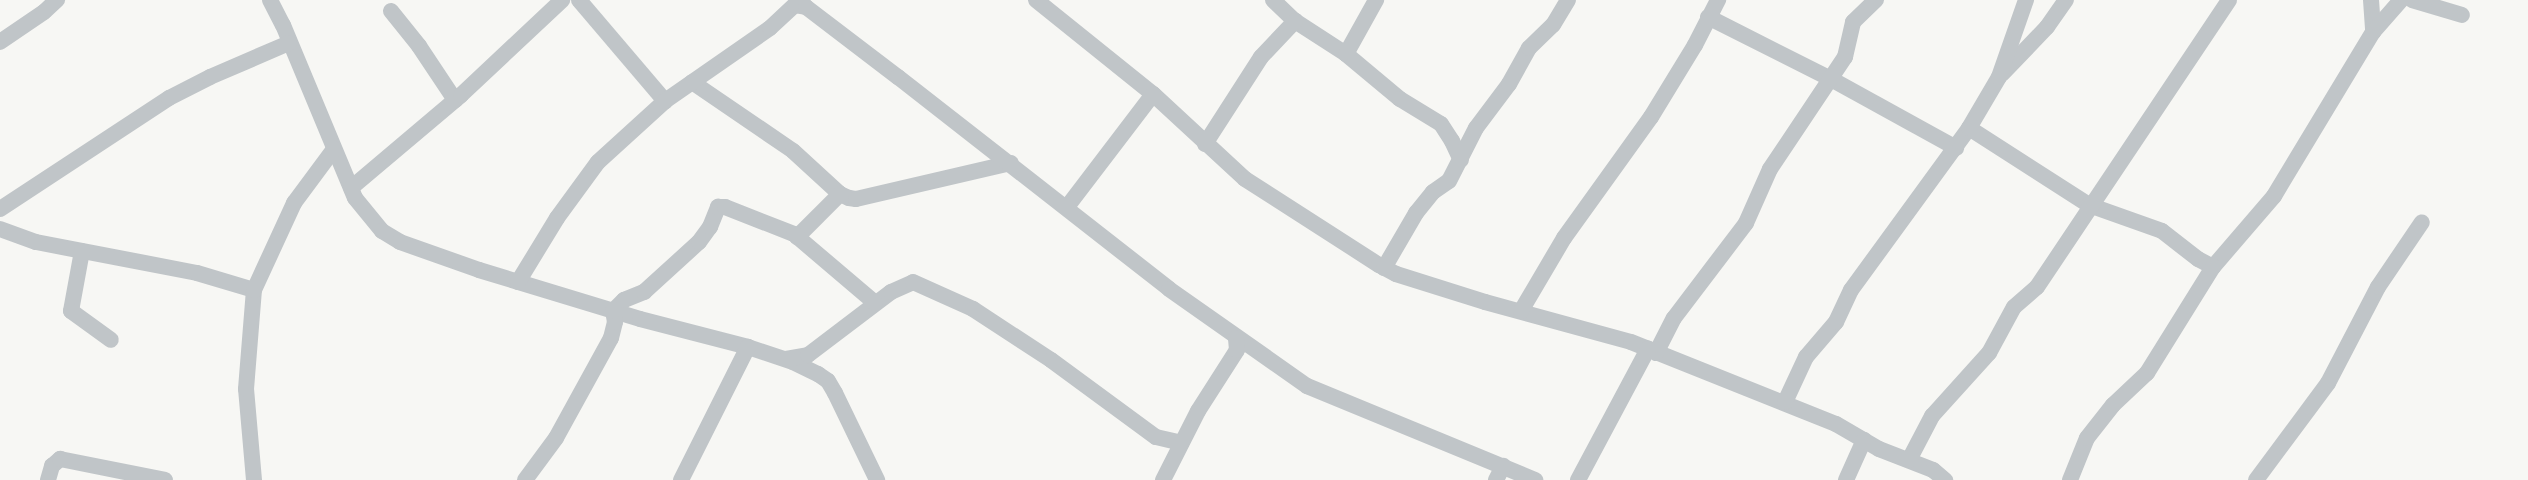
<!DOCTYPE html>
<style>
body{margin:0}
#map{position:relative;width:2528px;height:480px;overflow:hidden;background:#f7f7f4;font-family:Jost,sans-serif}
div>[style]{position:absolute}
[style*='--x']{left:calc(var(--x)*1px);top:calc(var(--y)*1px);width:calc(var(--w)*1px);rotate:calc(var(--a)*1deg)}
.minor>*{height:16px;margin:-8px;padding:0 8px;transform-origin:8px;border-radius:8px;background:#c0c5c8}
span{translate:-50% -50%;white-space:nowrap;text-align:center;line-height:1.15;-webkit-text-stroke:6px #fff;paint-order:stroke}
</style>
<div id="map">
<div class="minor">
<div style="--x:270;--y:0;--w:28;--a:63"></div>
<div style="--x:283;--y:25;--w:187;--a:67.4"></div>
<div style="--x:355;--y:198;--w:43;--a:50.7"></div>
<div style="--x:382;--y:231;--w:21;--a:31"></div>
<div style="--x:400;--y:242;--w:84;--a:19.5"></div>
<div style="--x:479;--y:270;--w:168;--a:16.9"></div>
<div style="--x:640;--y:319;--w:112;--a:14.5"></div>
<div style="--x:748;--y:347;--w:47;--a:18.4"></div>
<div style="--x:793;--y:362;--w:28;--a:26"></div>
<div style="--x:818;--y:374;--w:12;--a:35"></div>
<div style="--x:828;--y:381;--w:14;--a:60"></div>
<div style="--x:835;--y:393;--w:97;--a:64.2"></div>
<div style="--x:579;--y:0;--w:133;--a:49.6"></div>
<div style="--x:1036;--y:0;--w:150;--a:38.8"></div>
<div style="--x:1153;--y:94;--w:125;--a:42.7"></div>
<div style="--x:1245;--y:179;--w:159;--a:32.7"></div>
<div style="--x:1379;--y:265;--w:19;--a:28"></div>
<div style="--x:1396;--y:274;--w:93;--a:17.5"></div>
<div style="--x:1485;--y:302;--w:151;--a:15.3"></div>
<div style="--x:1631;--y:342;--w:221;--a:21.8"></div>
<div style="--x:1836;--y:424;--w:50;--a:30.2"></div>
<div style="--x:1879;--y:449;--w:58;--a:21.3"></div>
<div style="--x:1933;--y:470;--w:16;--a:40"></div>
<div style="--x:1273;--y:0;--w:30;--a:44"></div>
<div style="--x:1295;--y:21;--w:61;--a:32.9"></div>
<div style="--x:1346;--y:54;--w:70;--a:39.8"></div>
<div style="--x:1400;--y:99;--w:48;--a:31.4"></div>
<div style="--x:1441;--y:124;--w:20;--a:57"></div>
<div style="--x:1452;--y:141;--w:21;--a:65"></div>
<div style="--x:2371;--y:0;--w:32;--a:86"></div>
<div style="--x:2412;--y:0;--w:52;--a:16.7"></div>
<div style="--x:391;--y:11;--w:45;--a:51.3"></div>
<div style="--x:419;--y:46;--w:65;--a:56.3"></div>
<div style="--x:1708;--y:17;--w:138;--a:26.8"></div>
<div style="--x:1831;--y:79;--w:143;--a:28.9"></div>
<div style="--x:0;--y:42;--w:53;--a:-34.3"></div>
<div style="--x:44;--y:12;--w:18;--a:-43"></div>
<div style="--x:1346;--y:54;--w:62;--a:-60.9"></div>
<div style="--x:2002;--y:74;--w:65;--a:-46.2"></div>
<div style="--x:2047;--y:27;--w:33;--a:-55"></div>
<div style="--x:692;--y:82;--w:122;--a:34.3"></div>
<div style="--x:793;--y:151;--w:64;--a:42.5"></div>
<div style="--x:840;--y:194;--w:10;--a:24"></div>
<div style="--x:849;--y:198;--w:7;--a:8"></div>
<div style="--x:856;--y:199;--w:159;--a:-13.1"></div>
<div style="--x:1969;--y:128;--w:143;--a:32.7"></div>
<div style="--x:2089;--y:205;--w:77;--a:19.6"></div>
<div style="--x:2162;--y:231;--w:46;--a:37.9"></div>
<div style="--x:2198;--y:259;--w:17;--a:28"></div>
<div style="--x:2213;--y:267;--w:94;--a:-49.3"></div>
<div style="--x:2274;--y:196;--w:192;--a:-58.9"></div>
<div style="--x:2373;--y:32;--w:43;--a:-48.8"></div>
<div style="--x:1205;--y:144;--w:103;--a:-57.2"></div>
<div style="--x:1261;--y:57;--w:50;--a:-46.6"></div>
<div style="--x:351;--y:188;--w:144;--a:-40.2"></div>
<div style="--x:461;--y:95;--w:139;--a:-43.2"></div>
<div style="--x:1067;--y:207;--w:142;--a:-52.7"></div>
<div style="--x:0;--y:209;--w:202;--a:-33.3"></div>
<div style="--x:169;--y:98;--w:46;--a:-27.1"></div>
<div style="--x:210;--y:77;--w:86;--a:-23.3"></div>
<div style="--x:0;--y:229;--w:38;--a:20"></div>
<div style="--x:36;--y:242;--w:164;--a:10.9"></div>
<div style="--x:197;--y:273;--w:59;--a:16.6"></div>
<div style="--x:797;--y:237;--w:61;--a:-45"></div>
<div style="--x:82;--y:251;--w:61;--a:100.4"></div>
<div style="--x:71;--y:311;--w:49;--a:35.9"></div>
<div style="--x:1384;--y:268;--w:64;--a:-59.8"></div>
<div style="--x:1416;--y:213;--w:27;--a:-51"></div>
<div style="--x:1433;--y:192;--w:19;--a:-35"></div>
<div style="--x:1449;--y:181;--w:59;--a:-63"></div>
<div style="--x:1476;--y:128;--w:55;--a:-53.1"></div>
<div style="--x:1509;--y:84;--w:41;--a:-60.9"></div>
<div style="--x:1529;--y:48;--w:33;--a:-44"></div>
<div style="--x:1553;--y:25;--w:29;--a:-59"></div>
<div style="--x:518;--y:282;--w:75;--a:-58.6"></div>
<div style="--x:557;--y:218;--w:69;--a:-53.8"></div>
<div style="--x:598;--y:162;--w:91;--a:-42.3"></div>
<div style="--x:665;--y:101;--w:128;--a:-34.8"></div>
<div style="--x:770;--y:28;--w:34;--a:-43"></div>
<div style="--x:795;--y:5;--w:11;--a:10"></div>
<div style="--x:806;--y:7;--w:116;--a:37.3"></div>
<div style="--x:898;--y:77;--w:344;--a:38"></div>
<div style="--x:1169;--y:289;--w:169;--a:35.1"></div>
<div style="--x:1307;--y:386;--w:247;--a:22.4"></div>
<div style="--x:1521;--y:311;--w:85;--a:-59.5"></div>
<div style="--x:1564;--y:238;--w:149;--a:-54.3"></div>
<div style="--x:1651;--y:117;--w:84;--a:-58.6"></div>
<div style="--x:1695;--y:45;--w:51;--a:-62.9"></div>
<div style="--x:1656;--y:353;--w:39;--a:-63"></div>
<div style="--x:1674;--y:318;--w:119;--a:-52.8"></div>
<div style="--x:1746;--y:223;--w:59;--a:-66"></div>
<div style="--x:1770;--y:169;--w:135;--a:-56.2"></div>
<div style="--x:1845;--y:57;--w:36;--a:-77"></div>
<div style="--x:1853;--y:22;--w:32;--a:-44"></div>
<div style="--x:786;--y:359;--w:22;--a:-10"></div>
<div style="--x:808;--y:355;--w:104;--a:-37.2"></div>
<div style="--x:891;--y:292;--w:24;--a:-24"></div>
<div style="--x:913;--y:282;--w:66;--a:24.2"></div>
<div style="--x:973;--y:309;--w:93;--a:33.2"></div>
<div style="--x:1051;--y:360;--w:130;--a:36.3"></div>
<div style="--x:1156;--y:437;--w:26;--a:13"></div>
<div style="--x:1785;--y:402;--w:50;--a:-65"></div>
<div style="--x:1806;--y:357;--w:46;--a:-49.4"></div>
<div style="--x:1836;--y:322;--w:35;--a:-65"></div>
<div style="--x:1851;--y:290;--w:200;--a:-53.9"></div>
<div style="--x:1969;--y:128;--w:59;--a:-59.5"></div>
<div style="--x:1999;--y:77;--w:82;--a:-70.7"></div>
<div style="--x:1909;--y:460;--w:50;--a:-62.4"></div>
<div style="--x:1932;--y:416;--w:85;--a:-47.9"></div>
<div style="--x:1989;--y:353;--w:52;--a:-61.5"></div>
<div style="--x:2014;--y:307;--w:30;--a:-41"></div>
<div style="--x:2037;--y:287;--w:345;--a:-56.2"></div>
<div style="--x:48;--y:480;--w:15;--a:-74"></div>
<div style="--x:52;--y:466;--w:11;--a:-41"></div>
<div style="--x:60;--y:459;--w:107;--a:11.3"></div>
<div style="--x:254;--y:480;--w:91;--a:-95"></div>
<div style="--x:246;--y:389;--w:99;--a:-85.4"></div>
<div style="--x:254;--y:290;--w:96;--a:-65.3"></div>
<div style="--x:294;--y:203;--w:67;--a:-53.5"></div>
<div style="--x:525;--y:480;--w:52;--a:-53.6"></div>
<div style="--x:556;--y:438;--w:114;--a:-61.2"></div>
<div style="--x:611;--y:338;--w:16;--a:-76"></div>
<div style="--x:615;--y:322;--w:11;--a:-100"></div>
<div style="--x:613;--y:311;--w:16;--a:-45"></div>
<div style="--x:624;--y:300;--w:22;--a:-22"></div>
<div style="--x:644;--y:292;--w:74;--a:-42.3"></div>
<div style="--x:699;--y:242;--w:19;--a:-54"></div>
<div style="--x:710;--y:227;--w:22;--a:-68"></div>
<div style="--x:718;--y:207;--w:7;--a:0"></div>
<div style="--x:725;--y:207;--w:74;--a:21.4"></div>
<div style="--x:794;--y:234;--w:106;--a:40.4"></div>
<div style="--x:681;--y:480;--w:149;--a:-63.3"></div>
<div style="--x:1163;--y:480;--w:77;--a:-63.1"></div>
<div style="--x:1198;--y:411;--w:72;--a:-57.4"></div>
<div style="--x:1237;--y:350;--w:12;--a:-95"></div>
<div style="--x:1496;--y:480;--w:16;--a:-63"></div>
<div style="--x:1578;--y:480;--w:149;--a:-61.9"></div>
<div style="--x:1846;--y:480;--w:44;--a:-65.8"></div>
<div style="--x:2070;--y:480;--w:45;--a:-68"></div>
<div style="--x:2087;--y:438;--w:42;--a:-51.8"></div>
<div style="--x:2113;--y:405;--w:47;--a:-43.3"></div>
<div style="--x:2147;--y:373;--w:125;--a:-58.1"></div>
<div style="--x:2256;--y:480;--w:121;--a:-53.4"></div>
<div style="--x:2328;--y:383;--w:108;--a:-62.5"></div>
<div style="--x:2378;--y:287;--w:78;--a:-55.9"></div>
</div>
</div>
